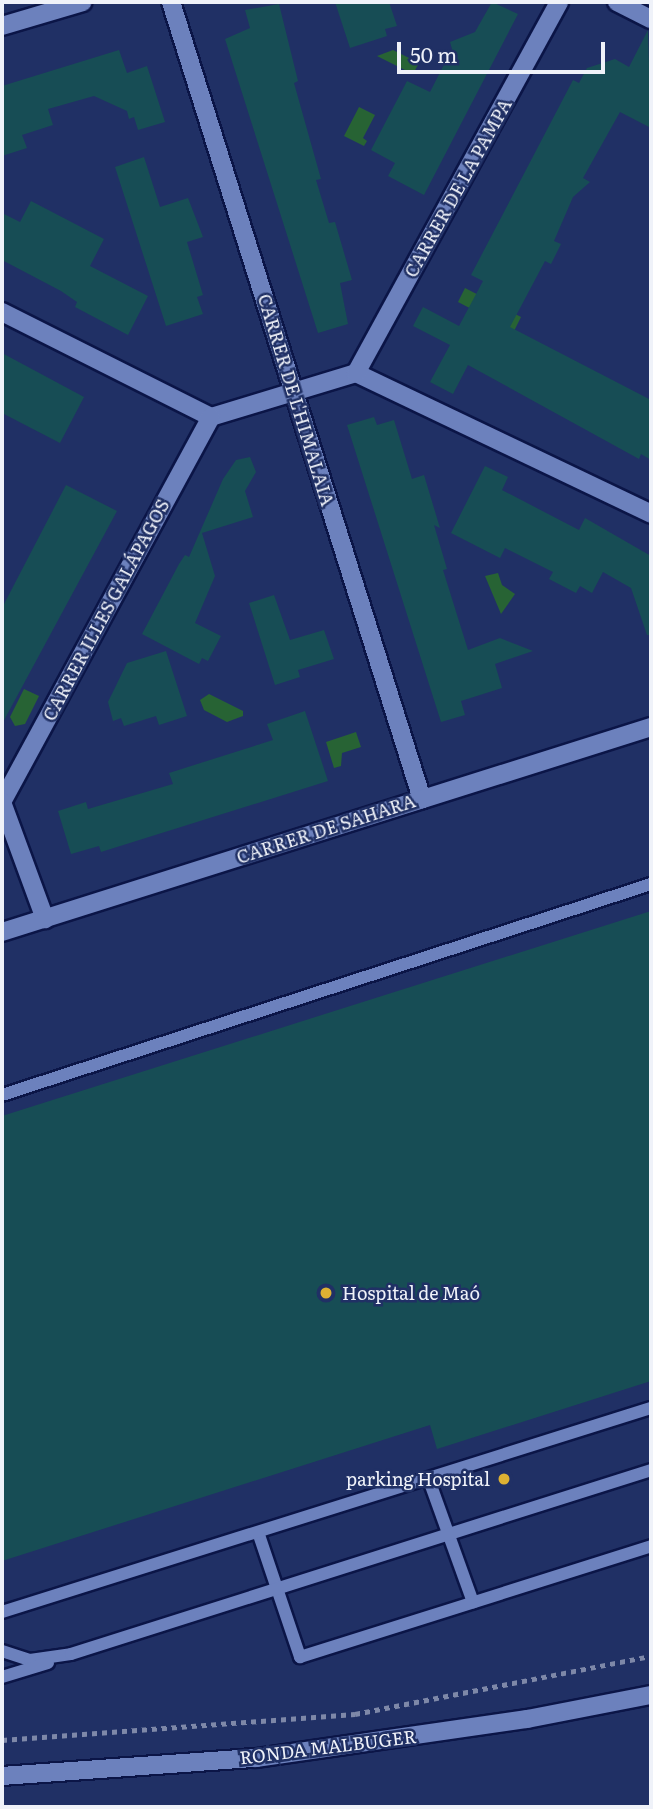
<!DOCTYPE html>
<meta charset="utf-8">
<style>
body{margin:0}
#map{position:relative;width:653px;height:1809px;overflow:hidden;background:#203065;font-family:Literata,serif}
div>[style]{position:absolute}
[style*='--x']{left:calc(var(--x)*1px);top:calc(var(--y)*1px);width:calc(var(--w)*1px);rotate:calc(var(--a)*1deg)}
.water>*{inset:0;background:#276334}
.building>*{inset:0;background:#174d55}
.path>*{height:4.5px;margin-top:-2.25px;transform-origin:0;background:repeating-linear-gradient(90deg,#7e88a8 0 5px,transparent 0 10px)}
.roads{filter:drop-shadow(2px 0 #0b1547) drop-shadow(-2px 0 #0b1547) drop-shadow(0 2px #0b1547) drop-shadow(0 -2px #0b1547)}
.service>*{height:12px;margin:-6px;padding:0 6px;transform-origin:6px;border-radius:6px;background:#6c81bd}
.minor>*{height:18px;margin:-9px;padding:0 9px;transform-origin:9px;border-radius:9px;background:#6c81bd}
.tertiary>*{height:18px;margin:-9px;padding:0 9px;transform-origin:9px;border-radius:9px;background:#6c81bd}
.dots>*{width:19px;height:19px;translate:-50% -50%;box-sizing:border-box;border:4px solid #203065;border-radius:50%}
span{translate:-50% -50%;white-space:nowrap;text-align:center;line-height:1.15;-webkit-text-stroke:5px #203065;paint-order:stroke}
.street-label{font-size:18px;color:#eff2f9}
.poi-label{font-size:18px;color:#eff2f9}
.left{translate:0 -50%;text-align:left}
.right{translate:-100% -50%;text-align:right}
.frame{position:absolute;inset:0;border:4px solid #eff2f9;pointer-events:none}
.scale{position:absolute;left:397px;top:42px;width:208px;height:32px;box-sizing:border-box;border:4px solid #eff2f9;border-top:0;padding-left:9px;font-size:21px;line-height:24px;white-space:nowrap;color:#eff2f9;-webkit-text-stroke:5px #203065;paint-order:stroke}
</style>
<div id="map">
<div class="water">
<div style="clip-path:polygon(393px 50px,419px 63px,413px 74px,377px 56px)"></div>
<div style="clip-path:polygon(359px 107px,375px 115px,363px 138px,367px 141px,364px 146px,344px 136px)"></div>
<div style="clip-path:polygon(465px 288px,521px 317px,514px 331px,458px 302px)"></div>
<div style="clip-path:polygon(498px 573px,502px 585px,515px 594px,501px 614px,485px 576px)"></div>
<div style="clip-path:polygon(24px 689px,39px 696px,25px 724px,15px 726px,10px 717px)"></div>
<div style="clip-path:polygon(209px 694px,243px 711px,243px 716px,227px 722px,204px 710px,200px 700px)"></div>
<div style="clip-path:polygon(356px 732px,361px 747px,342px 753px,341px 766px,334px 768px,326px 742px)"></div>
</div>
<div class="building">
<div style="clip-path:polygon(335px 2px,389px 2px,397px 26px,385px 29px,387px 36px,350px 48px)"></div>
<div style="clip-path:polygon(492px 2px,518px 14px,424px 195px,388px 176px,395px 163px,371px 150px,407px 81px,430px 92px,452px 49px,450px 42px,475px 32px)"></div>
<div style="clip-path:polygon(279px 4px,298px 81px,294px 83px,321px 179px,316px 180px,329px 223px,335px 222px,352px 280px,340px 283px,348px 324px,318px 333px,225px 39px,250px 28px,245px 10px)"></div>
<div style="clip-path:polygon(648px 30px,651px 128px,620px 112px,583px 178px,590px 182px,573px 197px,554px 241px,561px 244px,551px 264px,545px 261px,510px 327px,651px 400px,651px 460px,641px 454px,639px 459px,468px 365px,453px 394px,430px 382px,450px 345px,413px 326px,423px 307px,459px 326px,483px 281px,471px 275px,573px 80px,579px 83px,587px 68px,615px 59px,629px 67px)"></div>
<div style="clip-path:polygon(119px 50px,127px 73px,147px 66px,165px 122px,138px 130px,134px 117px,129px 119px,127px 111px,94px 96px,48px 109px,53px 125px,22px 135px,27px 148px,2px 156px,2px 86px)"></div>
<div style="clip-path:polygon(144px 157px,160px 207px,188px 198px,203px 237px,187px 242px,203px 295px,197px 297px,203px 314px,166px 326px,115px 167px)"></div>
<div style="clip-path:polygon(31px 201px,104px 239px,90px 266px,148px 296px,128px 335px,75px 307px,77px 302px,61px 291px,2px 260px,2px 213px,20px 222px)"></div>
<div style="clip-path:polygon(2px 353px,84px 397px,60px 443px,2px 413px)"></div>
<div style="clip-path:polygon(374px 417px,377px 425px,394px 420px,412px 479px,424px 475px,440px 528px,434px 525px,447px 569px,443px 570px,468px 650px,500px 638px,533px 651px,495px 664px,502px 688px,461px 701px,465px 715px,441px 722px,347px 425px)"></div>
<div style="clip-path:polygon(250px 457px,256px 472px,245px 491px,253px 517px,202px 533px,215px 576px,195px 623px,221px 636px,208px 661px,202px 658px,199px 664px,142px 634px,179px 564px,185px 555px,189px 557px,223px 479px,236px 460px)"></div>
<div style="clip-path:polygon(485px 466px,508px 477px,502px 490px,579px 530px,585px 518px,651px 556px,651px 635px,647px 635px,631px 588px,603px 572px,592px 593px,580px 586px,576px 593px,549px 579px,553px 572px,505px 548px,500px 558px,451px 533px)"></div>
<div style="clip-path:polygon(66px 485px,117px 511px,2px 724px,2px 608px)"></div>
<div style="clip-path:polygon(274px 595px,290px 640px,324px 630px,334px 659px,298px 670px,300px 677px,275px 685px,249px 603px)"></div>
<div style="clip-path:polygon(166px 651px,187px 716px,159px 725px,156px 716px,124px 726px,121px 718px,113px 721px,108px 702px,127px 663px)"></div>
<div style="clip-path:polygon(305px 711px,328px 781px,101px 852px,99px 846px,71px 854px,58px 811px,86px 802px,88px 809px,173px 784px,169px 773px,273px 740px,267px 724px)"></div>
<div style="clip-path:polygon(651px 911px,651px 1381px,437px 1449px,430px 1425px,2px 1561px,2px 1116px)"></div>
</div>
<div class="path">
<div style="--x:2;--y:1740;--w:354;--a:-4.2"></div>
<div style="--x:355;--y:1714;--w:302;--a:-11.1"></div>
</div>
<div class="roads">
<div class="service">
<div style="--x:2;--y:1095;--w:682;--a:-18.01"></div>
<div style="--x:429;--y:1480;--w:130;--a:70.2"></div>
<div style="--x:259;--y:1535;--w:129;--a:71.4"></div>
<div style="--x:300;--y:1657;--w:368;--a:-17.5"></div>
<div style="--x:2;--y:1612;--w:680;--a:-17.45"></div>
<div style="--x:2;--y:1651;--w:29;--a:18"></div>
<div style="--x:30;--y:1660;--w:41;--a:-8.3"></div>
<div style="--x:71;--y:1654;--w:608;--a:-17.6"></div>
<div style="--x:2;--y:1677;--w:48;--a:-16.9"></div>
</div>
<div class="minor">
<div style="--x:171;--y:2;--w:836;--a:72.52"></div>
<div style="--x:617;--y:2;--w:38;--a:27"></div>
<div style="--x:2;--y:26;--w:84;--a:-16.5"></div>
<div style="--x:2;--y:312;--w:234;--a:26.7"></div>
<div style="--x:211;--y:417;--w:152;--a:-16.9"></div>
<div style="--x:356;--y:373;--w:327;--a:25.5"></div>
<div style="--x:356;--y:373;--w:423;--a:-61.3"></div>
<div style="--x:2;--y:802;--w:438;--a:-61.5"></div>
<div style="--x:2;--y:802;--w:125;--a:69.8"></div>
<div style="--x:2;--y:932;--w:681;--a:-17.53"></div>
</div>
<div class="tertiary">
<div style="--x:2;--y:1776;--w:255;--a:-4.1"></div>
<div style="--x:256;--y:1758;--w:274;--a:-8.2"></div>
<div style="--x:527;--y:1719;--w:126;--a:-11"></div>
</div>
</div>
<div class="dots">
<div style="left:326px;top:1293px;background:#ddb133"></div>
<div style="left:504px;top:1479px;background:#ddb133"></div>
</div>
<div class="street-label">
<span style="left:458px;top:188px;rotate:-61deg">CARRER DE LA PAMPA</span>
<span style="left:296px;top:400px;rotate:73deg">CARRER DE L'HIMALAIA</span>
<span style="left:106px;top:610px;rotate:-62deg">CARRER ILLES GALÁPAGOS</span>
<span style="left:326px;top:829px;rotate:-18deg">CARRER DE SAHARA</span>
<span style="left:328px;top:1747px;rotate:-7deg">RONDA MALBUGER</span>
</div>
<div class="poi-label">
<span class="left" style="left:342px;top:1293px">Hospital de Maó</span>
<span class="right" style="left:490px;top:1479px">parking Hospital</span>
</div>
<div class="frame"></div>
<div class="scale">50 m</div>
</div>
